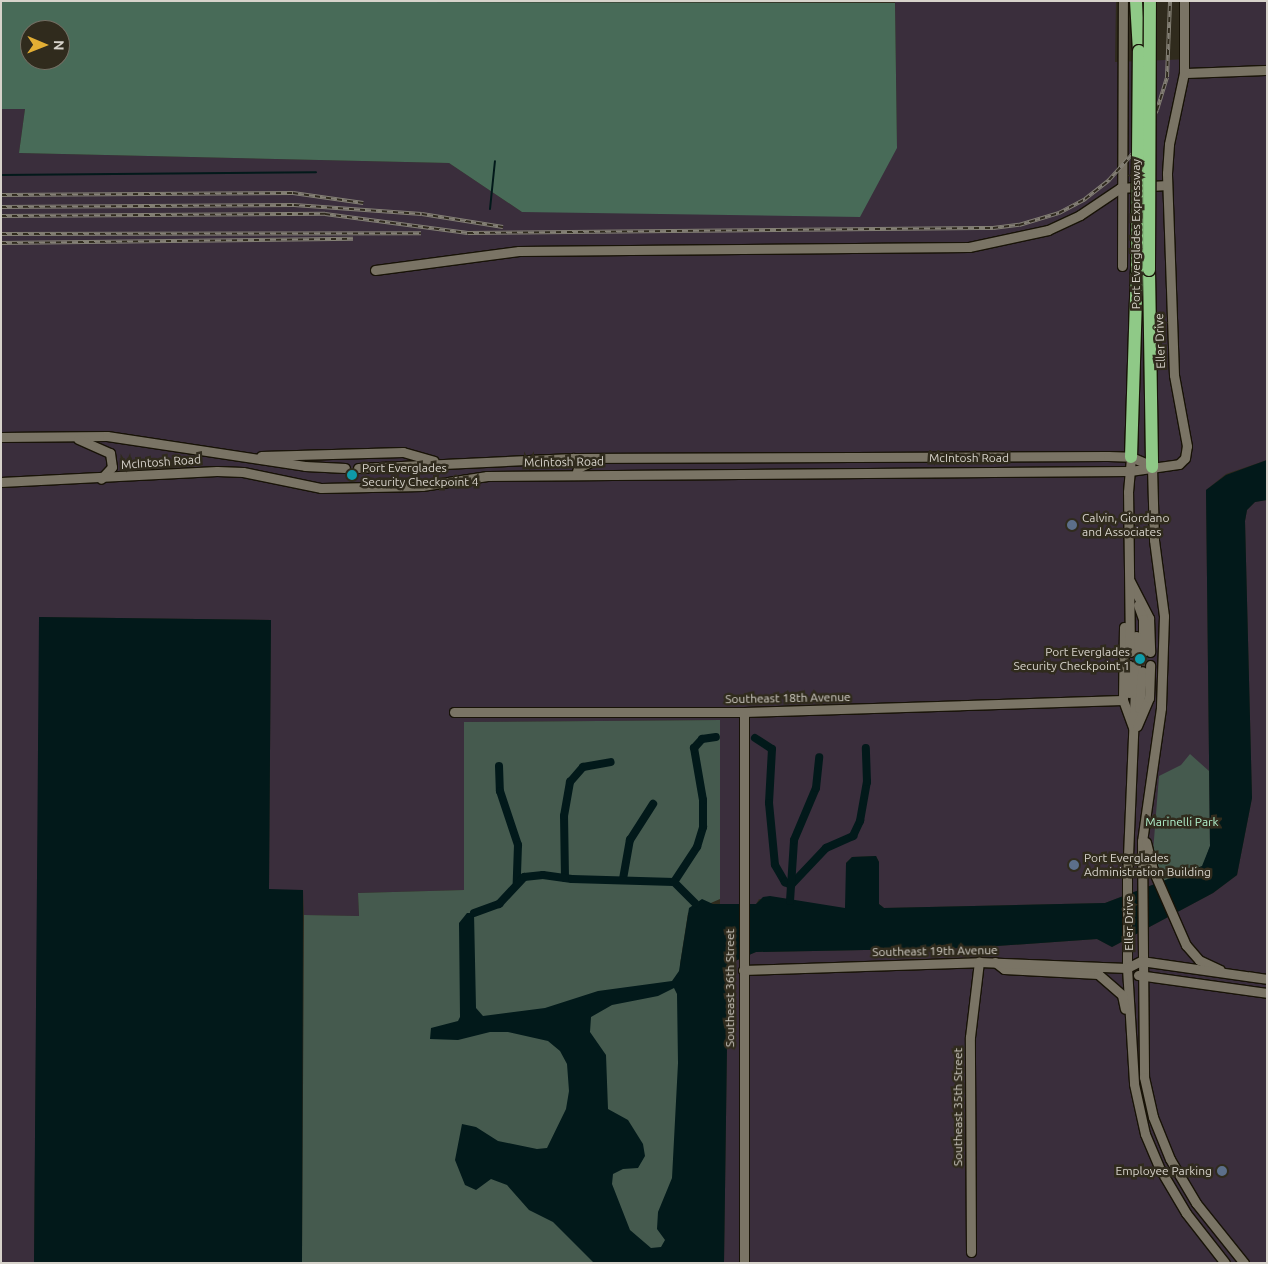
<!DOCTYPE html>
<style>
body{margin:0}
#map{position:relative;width:1268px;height:1264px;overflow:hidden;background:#302b1d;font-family:Ubuntu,sans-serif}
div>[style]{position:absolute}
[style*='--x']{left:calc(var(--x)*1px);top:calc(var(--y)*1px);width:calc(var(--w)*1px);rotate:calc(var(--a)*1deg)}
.industrial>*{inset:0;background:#3a2e3c}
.green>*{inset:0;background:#455a4e}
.forest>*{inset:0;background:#486b58}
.water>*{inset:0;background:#02191a}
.stream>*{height:2px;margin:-1px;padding:0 1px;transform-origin:1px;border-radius:1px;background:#02191a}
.canal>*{height:8px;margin:-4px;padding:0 4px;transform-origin:4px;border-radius:4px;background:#02191a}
.minor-tunnel>*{height:9px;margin-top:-4.5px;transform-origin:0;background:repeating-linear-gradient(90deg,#494437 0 9px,transparent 0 13.5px)}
.roads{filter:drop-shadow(1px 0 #181307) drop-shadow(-1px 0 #181307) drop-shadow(0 1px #181307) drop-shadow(0 -1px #181307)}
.minor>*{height:9px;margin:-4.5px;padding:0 4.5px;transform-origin:4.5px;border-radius:4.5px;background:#7a7465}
.highway>*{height:12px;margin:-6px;padding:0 6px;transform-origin:6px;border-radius:6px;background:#8fc987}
.rail>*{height:4px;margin-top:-2px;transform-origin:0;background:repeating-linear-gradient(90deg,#302b1d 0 5.5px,#848075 0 11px);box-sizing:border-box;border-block:1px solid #848075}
.bridges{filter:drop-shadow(1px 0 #181307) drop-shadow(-1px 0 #181307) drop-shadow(0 1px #181307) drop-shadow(0 -1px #181307)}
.highway-bridge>*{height:12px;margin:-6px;padding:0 6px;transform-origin:6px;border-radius:6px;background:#8fc987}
.dots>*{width:14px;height:14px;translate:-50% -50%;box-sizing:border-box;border:2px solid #302b1d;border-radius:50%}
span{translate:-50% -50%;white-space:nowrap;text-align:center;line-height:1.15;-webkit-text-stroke:5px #302b1d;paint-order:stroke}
.street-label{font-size:12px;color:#d7d3cb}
.poi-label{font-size:12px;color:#d7d3cb}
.left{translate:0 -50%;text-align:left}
.right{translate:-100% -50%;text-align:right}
.park-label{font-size:12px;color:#b1f0cc}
.frame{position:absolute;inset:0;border:2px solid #d7d3cb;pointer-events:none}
.north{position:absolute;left:20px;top:20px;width:50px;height:50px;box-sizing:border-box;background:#302b1d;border:1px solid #736e63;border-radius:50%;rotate:91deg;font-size:14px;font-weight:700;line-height:20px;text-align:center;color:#d7d3cb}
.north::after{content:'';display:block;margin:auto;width:18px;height:22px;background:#e2ae34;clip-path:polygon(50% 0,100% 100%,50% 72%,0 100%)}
</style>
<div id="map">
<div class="industrial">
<div style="clip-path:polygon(895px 1px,1116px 1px,1115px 62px,1190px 59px,1189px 1px,1267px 1px,1267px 460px,1226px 474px,1206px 490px,1210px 846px,1203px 866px,1105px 903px,884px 908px,879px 904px,879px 862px,876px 856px,852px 857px,846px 863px,846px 909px,781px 899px,759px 899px,756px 904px,720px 904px,720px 720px,465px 722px,464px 890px,358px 893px,359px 916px,304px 915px,303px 890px,269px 890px,271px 620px,40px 617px,34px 1263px,1px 1263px,1px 109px,25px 109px,19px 153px,449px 163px,522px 212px,897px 148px)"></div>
<div style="clip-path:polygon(1267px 500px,1267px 1263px,724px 1263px,728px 974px,735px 961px,756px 952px,968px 948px,1097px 939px,1112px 947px,1213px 893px,1237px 875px,1252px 798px,1245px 521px,1247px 510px,1255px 502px)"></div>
</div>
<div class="green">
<div style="clip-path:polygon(720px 720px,720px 899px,688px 913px,680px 964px,678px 1263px,302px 1263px,304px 915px,359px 916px,358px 893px,464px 890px,464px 722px)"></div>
<div style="clip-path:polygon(1190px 754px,1209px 771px,1210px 846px,1203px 866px,1163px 882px,1153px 852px,1159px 776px,1181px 765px)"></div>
</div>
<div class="forest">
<div style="clip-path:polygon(evenodd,1px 1px,895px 3px,897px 148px,860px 217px,522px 212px,449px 163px,19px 153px,25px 109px,1px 109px,1px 1px,30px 30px,60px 30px,60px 60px,30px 60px,30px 30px)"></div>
</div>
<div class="water">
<div style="clip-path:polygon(evenodd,1267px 460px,1267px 500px,1255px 502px,1247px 510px,1245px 521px,1252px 798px,1237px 875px,1213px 893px,1112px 947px,1097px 939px,968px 948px,756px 952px,735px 961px,728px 974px,724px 1263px,594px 1263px,553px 1222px,529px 1210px,507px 1185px,491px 1179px,476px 1190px,465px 1185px,455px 1160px,462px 1124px,476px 1127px,498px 1141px,537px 1149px,547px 1148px,566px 1109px,569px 1091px,567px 1064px,560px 1051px,548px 1041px,508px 1032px,490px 1032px,458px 1040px,430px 1039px,431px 1028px,458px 1021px,460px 1017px,459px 923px,467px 913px,474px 913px,476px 1008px,483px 1016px,545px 1008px,598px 991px,672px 981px,679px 971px,689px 908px,702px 899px,713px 904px,756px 904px,763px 897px,770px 896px,845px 908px,846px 863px,852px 857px,876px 856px,879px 862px,879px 904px,884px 908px,1105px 903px,1202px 866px,1210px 846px,1206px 490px,1226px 475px,1267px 460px,674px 988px,677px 994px,678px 1063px,672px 1178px,658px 1212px,657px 1229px,665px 1240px,661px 1247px,651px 1248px,630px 1230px,612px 1184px,613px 1174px,623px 1169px,638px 1168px,645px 1156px,643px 1144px,628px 1120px,608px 1109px,606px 1055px,590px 1032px,591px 1017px,612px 1005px,658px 996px,674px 988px)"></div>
<div style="clip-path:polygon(39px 617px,271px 620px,269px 889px,303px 890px,302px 1263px,34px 1263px)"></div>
</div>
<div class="stream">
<div style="--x:1;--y:175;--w:315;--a:-0.5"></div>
<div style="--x:490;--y:209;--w:48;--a:-84.1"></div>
</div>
<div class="canal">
<div style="--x:755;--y:738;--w:20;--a:33"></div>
<div style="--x:772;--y:749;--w:54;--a:93.2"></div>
<div style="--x:769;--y:803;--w:62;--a:84.5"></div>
<div style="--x:775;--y:865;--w:20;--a:60"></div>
<div style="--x:785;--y:882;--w:7;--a:27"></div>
<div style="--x:791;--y:885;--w:51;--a:-46.6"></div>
<div style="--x:826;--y:848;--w:30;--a:-24"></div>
<div style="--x:853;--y:836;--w:17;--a:-65"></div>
<div style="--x:860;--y:821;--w:40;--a:-80"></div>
<div style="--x:867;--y:782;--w:34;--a:-92"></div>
<div style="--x:499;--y:766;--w:25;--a:88"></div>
<div style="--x:500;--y:791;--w:57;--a:71.6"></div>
<div style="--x:518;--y:845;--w:38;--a:92"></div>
<div style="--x:565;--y:878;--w:62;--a:-90.9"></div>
<div style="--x:564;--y:816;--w:35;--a:-80"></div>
<div style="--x:570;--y:782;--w:20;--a:-49"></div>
<div style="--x:583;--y:767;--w:28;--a:-10"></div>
<div style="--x:623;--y:879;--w:40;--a:-80"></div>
<div style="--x:630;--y:840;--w:43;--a:-57.4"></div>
<div style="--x:674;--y:882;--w:42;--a:-56.7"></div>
<div style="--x:697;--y:847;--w:21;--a:-73"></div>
<div style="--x:703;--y:827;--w:27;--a:-90"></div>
<div style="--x:703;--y:800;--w:53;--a:-99.8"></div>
<div style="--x:694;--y:748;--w:12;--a:-48"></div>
<div style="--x:702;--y:739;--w:14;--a:-8"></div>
<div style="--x:790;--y:901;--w:61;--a:-86.2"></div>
<div style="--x:794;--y:840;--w:56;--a:-67.1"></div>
<div style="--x:816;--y:788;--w:31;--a:-84"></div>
<div style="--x:474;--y:913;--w:27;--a:-20"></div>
<div style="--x:499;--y:904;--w:37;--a:-47"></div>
<div style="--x:524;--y:877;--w:19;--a:-6"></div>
<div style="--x:543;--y:875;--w:29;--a:8"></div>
<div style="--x:572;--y:879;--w:102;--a:1.7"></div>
<div style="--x:674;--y:882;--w:30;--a:45"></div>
</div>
<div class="minor-tunnel">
<div style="--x:1142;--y:665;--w:13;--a:-86"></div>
</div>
<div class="roads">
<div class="minor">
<div style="--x:1184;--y:73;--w:83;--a:-2.1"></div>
<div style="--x:1122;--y:266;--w:265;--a:-89.8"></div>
<div style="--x:375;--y:270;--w:145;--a:-7.5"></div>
<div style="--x:519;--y:251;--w:450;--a:-0.5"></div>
<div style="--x:969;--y:247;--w:81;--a:-12.1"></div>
<div style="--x:1048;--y:230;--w:35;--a:-25"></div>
<div style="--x:1080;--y:215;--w:48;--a:-34"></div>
<div style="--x:1120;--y:188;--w:47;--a:-3.7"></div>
<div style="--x:1;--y:437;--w:106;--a:-0.5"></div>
<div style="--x:107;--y:436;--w:200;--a:8.6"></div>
<div style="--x:305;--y:466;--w:40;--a:2.9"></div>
<div style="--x:78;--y:439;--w:35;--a:24"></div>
<div style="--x:110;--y:453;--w:14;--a:82"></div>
<div style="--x:112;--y:467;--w:16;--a:133"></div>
<div style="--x:261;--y:456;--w:142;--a:-1.6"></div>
<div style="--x:403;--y:452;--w:32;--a:16"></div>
<div style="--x:1152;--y:467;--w:73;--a:88.4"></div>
<div style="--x:1154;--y:540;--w:77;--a:82.5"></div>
<div style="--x:1164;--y:616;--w:92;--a:91.9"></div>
<div style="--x:1161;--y:708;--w:134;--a:98.1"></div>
<div style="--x:1142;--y:841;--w:236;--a:89.5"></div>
<div style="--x:1144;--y:1077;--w:41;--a:77.3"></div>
<div style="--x:1153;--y:1117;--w:45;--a:68"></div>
<div style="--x:1170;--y:1159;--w:51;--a:59.4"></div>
<div style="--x:1196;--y:1203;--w:77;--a:51.3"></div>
<div style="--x:358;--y:468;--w:215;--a:-2.7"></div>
<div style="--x:573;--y:458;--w:535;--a:-0.21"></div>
<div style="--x:1108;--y:456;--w:23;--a:2"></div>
<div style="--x:1131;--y:457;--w:23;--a:23"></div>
<div style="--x:576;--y:475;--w:7;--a:-74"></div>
<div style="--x:578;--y:468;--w:19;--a:-25"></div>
<div style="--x:1;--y:482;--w:216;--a:-2.9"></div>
<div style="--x:217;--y:471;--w:26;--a:2"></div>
<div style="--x:243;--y:472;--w:80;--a:11.6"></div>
<div style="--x:321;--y:488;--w:101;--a:-1.1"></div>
<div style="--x:422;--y:486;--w:66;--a:-8.7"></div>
<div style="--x:487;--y:476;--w:643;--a:-0.45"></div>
<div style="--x:1130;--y:471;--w:49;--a:-8.1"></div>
<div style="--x:1179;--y:464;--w:8;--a:-45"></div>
<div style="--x:1185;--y:458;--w:12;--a:-81"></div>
<div style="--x:1187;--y:446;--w:72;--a:-100.4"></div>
<div style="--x:1174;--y:375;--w:202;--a:-92"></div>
<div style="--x:1167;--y:173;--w:29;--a:-86"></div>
<div style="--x:1169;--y:144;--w:73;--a:-78.1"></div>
<div style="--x:1184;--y:73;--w:72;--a:-90"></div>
<div style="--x:1130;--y:581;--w:42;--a:62.8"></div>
<div style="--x:1149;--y:618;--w:34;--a:88"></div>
<div style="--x:1138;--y:605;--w:15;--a:70"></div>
<div style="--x:1143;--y:619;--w:33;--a:90"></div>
<div style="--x:1124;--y:627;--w:73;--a:90.8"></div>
<div style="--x:1123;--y:700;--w:29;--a:70"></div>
<div style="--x:1136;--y:636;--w:16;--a:90"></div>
<div style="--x:1130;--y:652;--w:160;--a:-90.7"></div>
<div style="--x:1128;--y:492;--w:35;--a:-85"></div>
<div style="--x:1136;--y:665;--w:211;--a:92.4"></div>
<div style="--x:1127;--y:876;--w:92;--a:90"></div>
<div style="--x:1127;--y:968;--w:116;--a:86.5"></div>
<div style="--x:1134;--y:1084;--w:51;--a:77.6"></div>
<div style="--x:1145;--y:1134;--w:38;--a:67"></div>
<div style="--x:1160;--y:1169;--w:51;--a:59.4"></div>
<div style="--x:1186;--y:1213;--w:63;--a:52"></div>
<div style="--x:1129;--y:693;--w:28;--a:-90"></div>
<div style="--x:1139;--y:708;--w:37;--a:-85"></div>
<div style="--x:454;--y:712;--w:290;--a:0"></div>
<div style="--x:744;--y:712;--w:379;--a:-1.8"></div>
<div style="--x:744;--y:712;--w:551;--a:90"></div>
<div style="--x:1137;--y:726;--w:30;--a:-67"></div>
<div style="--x:1149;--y:698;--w:33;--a:-88"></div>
<div style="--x:1146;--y:842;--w:29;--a:76"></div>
<div style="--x:1153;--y:870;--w:82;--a:66.3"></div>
<div style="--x:1186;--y:945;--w:20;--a:49"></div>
<div style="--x:1199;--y:960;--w:23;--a:25"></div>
<div style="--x:995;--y:962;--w:11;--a:38"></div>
<div style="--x:1004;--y:969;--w:94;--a:3"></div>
<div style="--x:1098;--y:974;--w:32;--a:41"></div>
<div style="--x:1122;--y:995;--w:14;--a:78"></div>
<div style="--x:743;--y:970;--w:236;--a:-1.9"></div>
<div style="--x:979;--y:962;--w:148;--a:2.3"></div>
<div style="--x:1127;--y:968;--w:16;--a:-27"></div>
<div style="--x:1141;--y:961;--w:127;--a:8.1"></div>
<div style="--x:1138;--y:975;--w:130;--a:7.9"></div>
<div style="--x:971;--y:1252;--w:215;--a:-90.3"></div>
<div style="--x:970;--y:1037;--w:76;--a:-83.2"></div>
</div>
<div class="highway">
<div style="--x:1136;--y:1;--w:50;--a:86.6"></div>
<div style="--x:1149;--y:270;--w:197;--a:89.1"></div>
<div style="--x:1131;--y:457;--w:187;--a:-88.2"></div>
</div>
</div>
<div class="rail">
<div style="--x:1;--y:195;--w:292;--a:-0.4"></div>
<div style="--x:293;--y:193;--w:71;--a:8.1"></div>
<div style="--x:1;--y:207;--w:293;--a:-0.4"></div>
<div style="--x:294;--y:205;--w:128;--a:4"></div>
<div style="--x:422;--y:214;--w:82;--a:9.1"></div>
<div style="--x:1;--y:216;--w:324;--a:-0.4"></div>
<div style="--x:325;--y:214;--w:144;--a:7.6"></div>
<div style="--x:468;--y:233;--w:525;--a:-0.55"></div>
<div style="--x:993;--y:228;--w:26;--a:-7"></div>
<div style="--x:1019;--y:225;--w:42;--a:-16.7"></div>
<div style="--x:1059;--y:213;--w:30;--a:-28"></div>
<div style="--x:1085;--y:199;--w:31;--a:-38"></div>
<div style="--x:1109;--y:180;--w:40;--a:-48"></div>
<div style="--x:1136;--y:150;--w:45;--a:-62.3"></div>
<div style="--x:1157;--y:110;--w:34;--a:-73"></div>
<div style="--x:1167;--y:77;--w:76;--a:-87.7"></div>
<div style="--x:1;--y:234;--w:420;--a:-0.1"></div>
<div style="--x:1;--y:243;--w:352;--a:-0.7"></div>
</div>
<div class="bridges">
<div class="highway-bridge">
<div style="--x:1137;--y:270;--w:219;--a:-89.5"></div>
<div style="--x:1149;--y:270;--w:269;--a:-89.8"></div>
</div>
</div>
<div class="dots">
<div style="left:352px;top:475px;background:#0f9aa8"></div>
<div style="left:1072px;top:525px;background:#5c6f8a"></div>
<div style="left:1140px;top:659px;background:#0f9aa8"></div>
<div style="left:1074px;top:865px;background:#5c6f8a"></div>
<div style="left:1222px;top:1171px;background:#5c6f8a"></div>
</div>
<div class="street-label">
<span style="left:1136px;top:234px;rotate:-90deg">Port Everglades Expressway</span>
<span style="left:1160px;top:341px;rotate:-92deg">Eller Drive</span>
<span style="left:969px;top:458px">McIntosh Road</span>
<span style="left:161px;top:462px;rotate:-4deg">McIntosh Road</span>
<span style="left:564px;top:462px;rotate:-1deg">McIntosh Road</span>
<span style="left:788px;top:698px;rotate:-1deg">Southeast 18th Avenue</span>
<span style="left:1129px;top:923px;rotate:-90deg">Eller Drive</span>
<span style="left:935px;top:951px;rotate:-1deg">Southeast 19th Avenue</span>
<span style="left:730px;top:988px;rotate:-90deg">Southeast 36th Street</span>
<span style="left:958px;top:1107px;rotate:-90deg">Southeast 35th Street</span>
</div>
<div class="poi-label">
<span class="left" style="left:362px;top:475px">Port Everglades<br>Security Checkpoint 4</span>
<span class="left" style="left:1082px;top:525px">Calvin, Giordano<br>and Associates</span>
<span class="right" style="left:1130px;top:659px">Port Everglades<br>Security Checkpoint 1</span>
<span class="left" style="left:1084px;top:865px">Port Everglades<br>Administration Building</span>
<span class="right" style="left:1212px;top:1171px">Employee Parking</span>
</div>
<div class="park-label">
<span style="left:1182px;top:822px">Marinelli Park</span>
</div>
<div class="frame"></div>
<div class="north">N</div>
</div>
